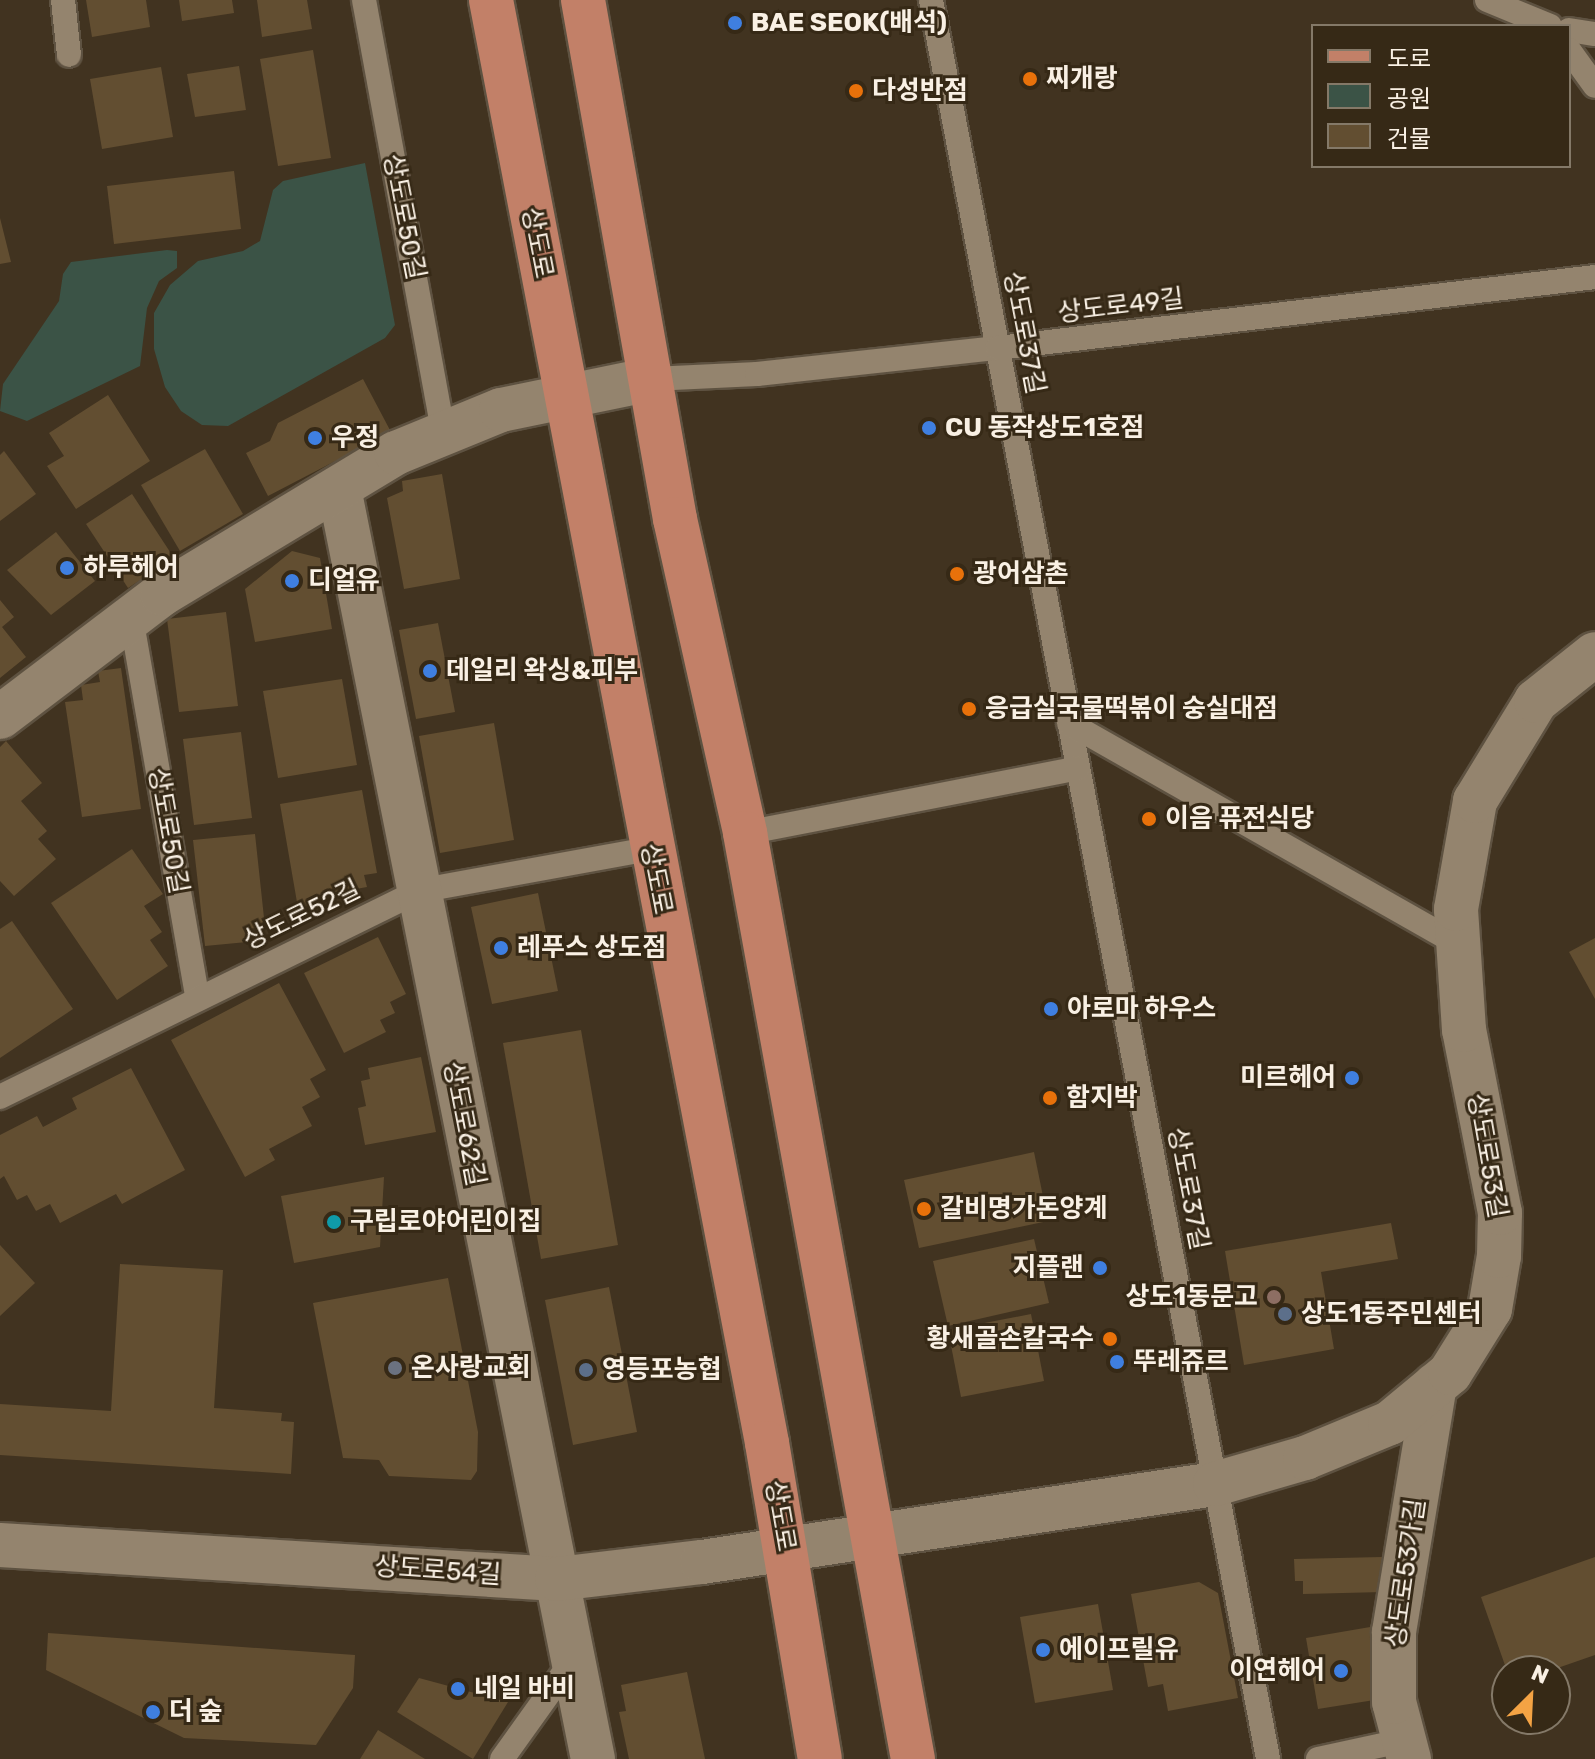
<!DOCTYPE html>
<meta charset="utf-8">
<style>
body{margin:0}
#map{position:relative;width:1595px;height:1759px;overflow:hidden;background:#413320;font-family:Rubik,"Noto Sans KR",sans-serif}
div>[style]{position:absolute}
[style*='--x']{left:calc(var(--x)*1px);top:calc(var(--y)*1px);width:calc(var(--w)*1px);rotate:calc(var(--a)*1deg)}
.green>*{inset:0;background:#3b5346}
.building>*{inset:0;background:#624e31}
.roads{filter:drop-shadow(2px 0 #5e5241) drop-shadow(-2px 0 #5e5241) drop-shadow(0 2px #5e5241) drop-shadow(0 -2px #5e5241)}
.lane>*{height:24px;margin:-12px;padding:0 12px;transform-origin:12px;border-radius:12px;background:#94846e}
.street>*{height:44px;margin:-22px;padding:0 22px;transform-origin:22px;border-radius:22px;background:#94846e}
.secondary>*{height:44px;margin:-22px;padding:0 22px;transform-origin:22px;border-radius:22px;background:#94846e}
.primary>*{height:44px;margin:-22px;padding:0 22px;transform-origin:22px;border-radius:22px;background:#c28068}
.dots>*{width:22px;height:22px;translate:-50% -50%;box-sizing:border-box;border:4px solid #362916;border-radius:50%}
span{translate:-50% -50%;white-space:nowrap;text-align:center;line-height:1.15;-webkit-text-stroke:6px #362916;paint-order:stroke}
.poi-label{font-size:26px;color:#f9f0e4;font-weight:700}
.left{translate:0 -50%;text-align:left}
.right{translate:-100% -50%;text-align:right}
.street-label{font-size:26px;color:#f9f0e4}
.legend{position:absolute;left:1311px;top:24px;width:260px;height:144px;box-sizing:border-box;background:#362916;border:2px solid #847968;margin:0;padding:10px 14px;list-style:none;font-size:24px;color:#f9f0e4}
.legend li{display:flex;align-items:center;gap:16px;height:40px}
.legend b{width:40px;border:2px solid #847968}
.north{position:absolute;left:1491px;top:1655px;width:80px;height:80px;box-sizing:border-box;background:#362916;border:2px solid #847968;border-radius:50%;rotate:24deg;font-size:22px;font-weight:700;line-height:32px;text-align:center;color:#f9f0e4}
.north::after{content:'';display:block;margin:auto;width:28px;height:36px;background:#f4a344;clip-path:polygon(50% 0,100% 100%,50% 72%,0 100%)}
</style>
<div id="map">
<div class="green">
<div style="clip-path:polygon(365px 163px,395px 325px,385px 338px,228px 426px,202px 425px,181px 411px,165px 387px,154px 349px,154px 313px,170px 285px,198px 261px,243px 251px,260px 241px,273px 190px,283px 181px)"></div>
<div style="clip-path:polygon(167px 250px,177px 251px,177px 268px,159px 281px,147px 308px,140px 366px,27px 421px,0 411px,3px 384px,59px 301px,63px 274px,71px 262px)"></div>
</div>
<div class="building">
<div style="clip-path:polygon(86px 0,146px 0,150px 27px,92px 37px)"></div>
<div style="clip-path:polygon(179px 0,232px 0,234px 13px,182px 21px)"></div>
<div style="clip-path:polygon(257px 0,307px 0,312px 29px,262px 37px)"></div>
<div style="clip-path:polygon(313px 50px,331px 158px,278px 166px,260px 59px)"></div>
<div style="clip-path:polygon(239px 66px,246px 110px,195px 117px,187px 74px)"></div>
<div style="clip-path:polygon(161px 67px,173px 137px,102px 149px,90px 79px)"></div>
<div style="clip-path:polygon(234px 171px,241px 229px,114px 244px,107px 186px)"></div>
<div style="clip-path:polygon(0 218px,11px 262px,0 264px)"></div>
<div style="clip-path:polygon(363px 379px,391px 432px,268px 496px,246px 453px,270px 441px,278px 423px)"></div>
<div style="clip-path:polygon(108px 395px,150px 461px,76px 509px,47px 466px,64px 456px,49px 433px)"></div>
<div style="clip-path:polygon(205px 449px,243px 514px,180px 551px,141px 485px)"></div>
<div style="clip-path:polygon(4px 451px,36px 494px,0 521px,0 455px)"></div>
<div style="clip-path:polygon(442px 474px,460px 579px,404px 589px,387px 498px,403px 491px,402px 481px)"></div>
<div style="clip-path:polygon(132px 494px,174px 558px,128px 588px,86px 524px)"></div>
<div style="clip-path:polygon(56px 532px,95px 581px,51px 615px,7px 570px)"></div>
<div style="clip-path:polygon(292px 551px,320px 558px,332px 629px,255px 642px,245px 589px)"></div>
<div style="clip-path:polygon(0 600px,14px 617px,2px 627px,26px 657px,0 678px)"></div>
<div style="clip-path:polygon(226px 612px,238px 706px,179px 712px,167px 619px)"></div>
<div style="clip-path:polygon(438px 623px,455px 712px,416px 719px,399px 630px)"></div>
<div style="clip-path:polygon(121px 668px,141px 809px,82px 817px,65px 702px,83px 700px,81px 685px,100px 682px,98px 671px)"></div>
<div style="clip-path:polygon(342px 679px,357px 765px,278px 778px,263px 691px)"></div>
<div style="clip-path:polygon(494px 723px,514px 840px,440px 853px,419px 736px)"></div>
<div style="clip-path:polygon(241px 732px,252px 818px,194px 825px,183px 739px)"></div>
<div style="clip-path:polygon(6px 741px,42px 783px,21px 801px,47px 831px,38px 839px,56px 859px,14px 896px,0 881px,0 747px)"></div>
<div style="clip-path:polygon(362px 790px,377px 873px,364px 875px,367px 887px,317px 896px,318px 904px,298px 908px,280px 804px)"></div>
<div style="clip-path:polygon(255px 834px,265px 927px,245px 929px,247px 942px,205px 946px,193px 840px)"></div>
<div style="clip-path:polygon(132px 849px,163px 894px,144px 906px,162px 932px,150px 940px,168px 966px,117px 1000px,51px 903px)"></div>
<div style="clip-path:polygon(538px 893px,558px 991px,492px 1004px,471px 907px)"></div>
<div style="clip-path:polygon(12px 921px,73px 1009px,0 1058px,0 929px)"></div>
<div style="clip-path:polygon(378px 937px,406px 994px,390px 1002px,395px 1013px,380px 1020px,386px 1032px,344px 1053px,304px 973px)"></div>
<div style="clip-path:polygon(1595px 938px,1595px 999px,1569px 952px)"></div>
<div style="clip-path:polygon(279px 983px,326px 1070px,310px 1079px,320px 1097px,302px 1107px,312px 1126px,269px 1149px,275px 1160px,245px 1177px,171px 1040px)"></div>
<div style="clip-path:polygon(581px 1030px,618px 1245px,541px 1259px,503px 1043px)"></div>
<div style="clip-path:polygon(421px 1057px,436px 1132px,365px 1145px,358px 1108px,366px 1106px,361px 1081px,370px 1079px,368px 1068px)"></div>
<div style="clip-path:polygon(131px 1068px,185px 1170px,122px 1204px,116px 1194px,60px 1223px,50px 1204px,36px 1211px,27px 1195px,17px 1200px,4px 1176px,0 1179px,0 1135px,37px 1116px,43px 1127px,77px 1109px,72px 1098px)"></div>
<div style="clip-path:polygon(1034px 1152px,1048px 1221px,919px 1248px,904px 1180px)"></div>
<div style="clip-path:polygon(384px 1177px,380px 1247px,294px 1263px,281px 1196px)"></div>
<div style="clip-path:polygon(1391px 1223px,1398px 1259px,1321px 1272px,1334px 1349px,1244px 1365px,1225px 1251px)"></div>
<div style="clip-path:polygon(1034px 1239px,1049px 1303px,948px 1326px,933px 1261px)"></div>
<div style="clip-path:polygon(0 1245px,35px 1283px,0 1316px)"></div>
<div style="clip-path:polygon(120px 1264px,223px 1270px,214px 1408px,282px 1413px,281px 1421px,294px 1422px,291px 1474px,0 1455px,0 1404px,111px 1411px)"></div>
<div style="clip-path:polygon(448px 1278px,478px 1432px,477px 1471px,471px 1480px,389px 1476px,379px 1460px,343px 1458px,313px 1303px)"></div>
<div style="clip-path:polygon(609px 1287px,637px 1432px,573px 1445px,545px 1300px)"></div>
<div style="clip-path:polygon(1031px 1314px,1044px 1381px,961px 1397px,948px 1330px)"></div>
<div style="clip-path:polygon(1382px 1557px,1383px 1592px,1303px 1594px,1303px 1581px,1295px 1581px,1294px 1559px)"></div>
<div style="clip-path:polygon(1595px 1557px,1595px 1655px,1549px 1671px,1507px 1671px,1481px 1597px)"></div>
<div style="clip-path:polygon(1199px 1582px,1218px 1593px,1238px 1698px,1168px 1711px,1163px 1684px,1148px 1687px,1131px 1594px)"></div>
<div style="clip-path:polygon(1098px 1604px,1113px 1690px,1035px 1703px,1020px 1617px)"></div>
<div style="clip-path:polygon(1376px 1626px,1387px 1698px,1318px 1709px,1306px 1638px)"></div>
<div style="clip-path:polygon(48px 1633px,355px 1655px,353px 1688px,316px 1745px,184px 1738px,46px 1670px)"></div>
<div style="clip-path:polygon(687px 1672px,705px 1759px,629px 1759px,619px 1712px,626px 1711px,621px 1685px)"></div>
<div style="clip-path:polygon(419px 1678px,508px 1702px,473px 1759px,397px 1712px)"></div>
<div style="clip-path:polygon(378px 1730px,425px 1759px,360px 1759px)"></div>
</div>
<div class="roads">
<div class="lane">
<div style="--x:63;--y:0;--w:55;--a:83.8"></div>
<div style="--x:364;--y:0;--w:441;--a:79.6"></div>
<div style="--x:931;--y:0;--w:1791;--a:79.15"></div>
<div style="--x:1487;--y:0;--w:68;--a:22.4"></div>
<div style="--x:1569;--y:30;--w:26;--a:9"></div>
<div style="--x:1569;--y:50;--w:44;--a:54.2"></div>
<div style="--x:652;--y:379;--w:105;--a:-2.7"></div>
<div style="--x:757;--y:374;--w:242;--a:-6.2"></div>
<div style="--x:998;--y:348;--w:601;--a:-6.78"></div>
<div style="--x:131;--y:617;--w:386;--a:80.1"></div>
<div style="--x:1069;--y:723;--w:449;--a:29.6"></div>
<div style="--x:745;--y:833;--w:339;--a:-11"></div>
<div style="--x:0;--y:1097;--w:466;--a:-26.2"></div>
<div style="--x:418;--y:891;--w:236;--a:-10.3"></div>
<div style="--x:502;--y:1759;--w:122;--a:-54.4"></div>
<div style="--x:1318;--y:1759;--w:85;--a:-12.2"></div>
</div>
<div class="street">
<div style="--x:339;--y:488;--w:1296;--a:78.7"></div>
<div style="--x:0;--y:717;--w:203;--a:-37.2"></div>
<div style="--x:162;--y:594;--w:273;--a:-31.1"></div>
<div style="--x:396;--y:453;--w:113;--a:-22.3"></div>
<div style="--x:501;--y:410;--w:154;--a:-11.6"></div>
<div style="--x:1409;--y:1759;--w:59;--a:-104.7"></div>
<div style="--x:1394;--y:1702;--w:70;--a:-90"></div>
<div style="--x:1394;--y:1632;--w:250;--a:-80.6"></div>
</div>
<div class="secondary">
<div style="--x:0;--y:1545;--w:558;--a:3.49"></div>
<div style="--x:557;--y:1579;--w:146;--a:-6.7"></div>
<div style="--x:702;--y:1562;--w:519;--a:-8.65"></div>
<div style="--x:1215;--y:1484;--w:94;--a:-16.1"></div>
<div style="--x:1305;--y:1458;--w:92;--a:-22.4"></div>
<div style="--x:1390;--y:1423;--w:78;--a:-39.8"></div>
<div style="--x:1450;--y:1373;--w:75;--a:-58"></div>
<div style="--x:1490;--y:1309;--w:54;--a:-80.4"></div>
<div style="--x:1499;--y:1256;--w:43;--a:-88.7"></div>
<div style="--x:1500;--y:1213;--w:187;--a:-101.1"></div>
<div style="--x:1464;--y:1030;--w:121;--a:-93.8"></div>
<div style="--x:1456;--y:909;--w:110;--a:-80"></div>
<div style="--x:1475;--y:801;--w:117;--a:-58.6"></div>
<div style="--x:1536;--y:701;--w:75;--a:-38.5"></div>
</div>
<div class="primary">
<div style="--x:491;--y:0;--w:1469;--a:79.17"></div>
<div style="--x:767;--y:1443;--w:320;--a:80.5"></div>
<div style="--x:583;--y:0;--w:527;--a:79.95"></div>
<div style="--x:675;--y:519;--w:322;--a:77.4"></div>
<div style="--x:745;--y:833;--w:941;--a:79.72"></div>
</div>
</div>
<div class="dots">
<div style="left:735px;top:23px;background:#3f7fe0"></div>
<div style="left:1030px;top:79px;background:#e8710a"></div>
<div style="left:856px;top:91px;background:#e8710a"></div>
<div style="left:929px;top:428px;background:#3f7fe0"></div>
<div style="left:315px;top:438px;background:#3f7fe0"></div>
<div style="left:67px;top:568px;background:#3f7fe0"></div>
<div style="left:957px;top:574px;background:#e8710a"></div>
<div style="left:292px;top:581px;background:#3f7fe0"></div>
<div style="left:430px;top:671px;background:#3f7fe0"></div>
<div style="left:969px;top:709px;background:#e8710a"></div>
<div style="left:1149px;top:819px;background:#e8710a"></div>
<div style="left:501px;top:948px;background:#3f7fe0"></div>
<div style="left:1051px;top:1009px;background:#3f7fe0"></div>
<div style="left:1352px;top:1078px;background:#3f7fe0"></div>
<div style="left:1050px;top:1098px;background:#e8710a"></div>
<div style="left:924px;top:1209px;background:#e8710a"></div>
<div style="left:334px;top:1222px;background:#0f9aa8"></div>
<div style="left:1100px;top:1268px;background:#3f7fe0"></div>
<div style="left:1274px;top:1297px;background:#8d6e63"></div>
<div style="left:1285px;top:1314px;background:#5c6f8a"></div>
<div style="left:1110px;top:1339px;background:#e8710a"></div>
<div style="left:1117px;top:1362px;background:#3f7fe0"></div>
<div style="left:395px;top:1368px;background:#6b7280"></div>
<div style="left:586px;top:1370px;background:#5c6f8a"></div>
<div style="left:1043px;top:1650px;background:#3f7fe0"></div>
<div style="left:1341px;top:1671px;background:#3f7fe0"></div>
<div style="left:458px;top:1689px;background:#3f7fe0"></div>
<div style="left:153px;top:1712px;background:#3f7fe0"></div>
</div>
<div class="poi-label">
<span class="left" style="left:751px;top:23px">BAE SEOK(배석)</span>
<span class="left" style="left:1046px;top:79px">찌개랑</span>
<span class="left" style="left:872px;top:91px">다성반점</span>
<span class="left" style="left:945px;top:428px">CU 동작상도1호점</span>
<span class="left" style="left:331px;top:438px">우정</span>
<span class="left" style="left:83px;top:568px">하루헤어</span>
<span class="left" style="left:973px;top:574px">광어삼촌</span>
<span class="left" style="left:308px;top:581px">디얼유</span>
<span class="left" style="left:446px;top:671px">데일리 왁싱&amp;피부</span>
<span class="left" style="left:985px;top:709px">응급실국물떡볶이 숭실대점</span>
<span class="left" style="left:1165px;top:819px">이음 퓨전식당</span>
<span class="left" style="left:517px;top:948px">레푸스 상도점</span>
<span class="left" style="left:1067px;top:1009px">아로마 하우스</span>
<span class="right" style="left:1336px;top:1078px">미르헤어</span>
<span class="left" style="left:1066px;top:1098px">함지박</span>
<span class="left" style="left:940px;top:1209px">갈비명가돈양계</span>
<span class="left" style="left:350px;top:1222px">구립로야어린이집</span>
<span class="right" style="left:1084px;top:1268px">지플랜</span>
<span class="right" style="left:1258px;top:1297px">상도1동문고</span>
<span class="left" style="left:1301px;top:1314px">상도1동주민센터</span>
<span class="right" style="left:1094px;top:1339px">황새골손칼국수</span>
<span class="left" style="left:1133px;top:1362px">뚜레쥬르</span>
<span class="left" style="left:411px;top:1368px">온사랑교회</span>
<span class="left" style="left:602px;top:1370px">영등포농협</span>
<span class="left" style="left:1059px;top:1650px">에이프릴유</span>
<span class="right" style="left:1325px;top:1671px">이연헤어</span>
<span class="left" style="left:474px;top:1689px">네일 바비</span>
<span class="left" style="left:169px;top:1712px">더 숲</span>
</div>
<div class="street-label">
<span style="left:404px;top:217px;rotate:79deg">상도로50길</span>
<span style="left:537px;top:243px;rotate:79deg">상도로</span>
<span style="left:1121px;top:306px;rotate:-7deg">상도로49길</span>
<span style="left:1024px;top:333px;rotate:79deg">상도로37길</span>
<span style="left:168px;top:831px;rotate:80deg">상도로50길</span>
<span style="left:656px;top:879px;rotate:79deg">상도로</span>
<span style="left:302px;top:915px;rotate:-26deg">상도로52길</span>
<span style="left:464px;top:1124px;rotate:79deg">상도로62길</span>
<span style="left:1487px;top:1156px;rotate:80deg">상도로53길</span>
<span style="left:1188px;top:1189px;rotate:79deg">상도로37길</span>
<span style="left:780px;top:1516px;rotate:80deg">상도로</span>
<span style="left:438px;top:1571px;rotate:4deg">상도로54길</span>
<span style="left:1406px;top:1573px;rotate:-82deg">상도로53가길</span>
</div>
<ul class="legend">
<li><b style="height:10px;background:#c28068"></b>도로</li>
<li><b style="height:22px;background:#3b5346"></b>공원</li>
<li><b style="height:22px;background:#624e31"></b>건물</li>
</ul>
<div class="north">N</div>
</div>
